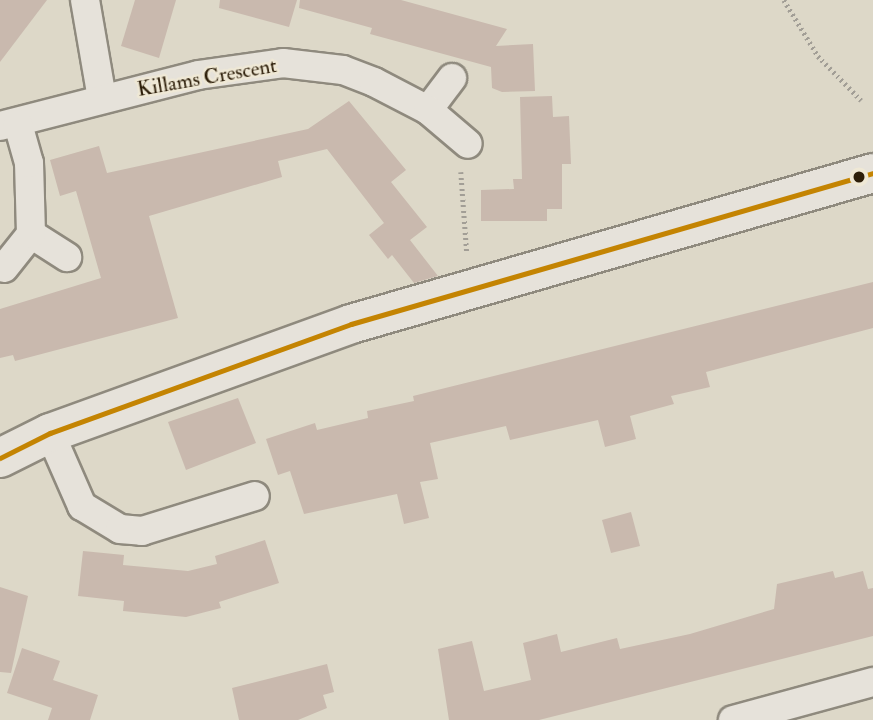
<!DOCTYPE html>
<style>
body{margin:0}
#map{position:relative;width:873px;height:720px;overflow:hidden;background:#ddd8c8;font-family:"IM FELL Double Pica",serif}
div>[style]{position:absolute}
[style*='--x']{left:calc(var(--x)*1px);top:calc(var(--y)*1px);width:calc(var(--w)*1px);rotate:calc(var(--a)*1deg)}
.building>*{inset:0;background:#c9b9ae}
.path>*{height:4.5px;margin-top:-2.25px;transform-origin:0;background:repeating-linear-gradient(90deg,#a29e96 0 2px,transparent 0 5.5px)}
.roads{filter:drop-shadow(2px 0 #8f8a7e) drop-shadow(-2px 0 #8f8a7e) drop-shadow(0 2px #8f8a7e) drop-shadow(0 -2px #8f8a7e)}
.minor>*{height:28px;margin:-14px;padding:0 14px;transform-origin:14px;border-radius:14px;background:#e6e2da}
.secondary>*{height:38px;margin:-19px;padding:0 19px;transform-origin:19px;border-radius:19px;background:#e6e2da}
.bus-1>*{height:5px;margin:-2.5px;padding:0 2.5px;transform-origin:2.5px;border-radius:2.5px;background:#c48402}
.dots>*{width:19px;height:19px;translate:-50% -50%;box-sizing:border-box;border:4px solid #efe8d5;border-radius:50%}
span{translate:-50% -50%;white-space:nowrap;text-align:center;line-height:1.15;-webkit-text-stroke:5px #efe8d5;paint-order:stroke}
.street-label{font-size:21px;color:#2d1e09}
</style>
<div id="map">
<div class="building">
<div style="clip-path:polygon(0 0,47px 0,0 62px)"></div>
<div style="clip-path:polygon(135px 0,176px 0,159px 58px,121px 46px)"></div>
<div style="clip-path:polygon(220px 0,297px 0,289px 27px,219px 8px)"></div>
<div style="clip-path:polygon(300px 0,401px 0,507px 29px,496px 46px,533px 44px,535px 91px,502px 92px,492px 88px,491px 67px,370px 34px,372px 28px,299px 8px)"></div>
<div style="clip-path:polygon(552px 96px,553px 117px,569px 116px,571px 164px,562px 164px,562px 209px,547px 209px,547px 221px,481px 221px,481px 190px,514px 189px,513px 179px,522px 179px,520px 97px)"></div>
<div style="clip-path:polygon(349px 101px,406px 170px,391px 182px,427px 227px,410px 240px,438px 276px,414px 283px,392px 255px,388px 259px,369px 235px,384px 223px,327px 149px,278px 161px,282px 177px,149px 216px,178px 318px,15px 361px,13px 355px,0 358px,0 309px,101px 278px,76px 191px,60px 196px,50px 160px,99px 146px,107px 173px,308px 129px)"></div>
<div style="clip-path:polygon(873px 282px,873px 328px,706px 372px,710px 387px,671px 396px,674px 404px,630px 416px,636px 439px,605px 447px,598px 420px,510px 440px,506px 426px,430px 443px,438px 479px,420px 482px,429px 518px,404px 524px,397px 494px,304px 514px,290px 471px,278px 475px,266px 439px,315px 423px,317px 430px,368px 418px,367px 411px,414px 401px,413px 396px)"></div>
<div style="clip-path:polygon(238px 398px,256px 443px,186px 470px,168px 422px)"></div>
<div style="clip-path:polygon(631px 512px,640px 546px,611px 553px,602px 520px)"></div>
<div style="clip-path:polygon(265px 540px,279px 583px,219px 602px,221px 608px,186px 617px,123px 611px,124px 601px,78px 596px,83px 551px,124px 555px,123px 565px,188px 571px,217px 564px,215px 556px)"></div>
<div style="clip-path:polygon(833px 571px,835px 578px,863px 571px,868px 589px,873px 588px,873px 636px,539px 720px,449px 720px,438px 649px,472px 641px,484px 691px,531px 680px,523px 643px,557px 634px,561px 652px,617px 638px,620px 649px,690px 634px,774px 609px,777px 584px)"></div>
<div style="clip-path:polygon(0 587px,28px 596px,11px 673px,0 672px)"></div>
<div style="clip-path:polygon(22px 648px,60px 661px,53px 680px,98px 695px,90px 720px,48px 720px,52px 708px,7px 693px)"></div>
<div style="clip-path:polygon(327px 664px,334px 692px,323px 695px,327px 708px,298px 720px,239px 720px,232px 688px)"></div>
</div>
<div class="path">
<div style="--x:784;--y:0;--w:66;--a:58.7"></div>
<div style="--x:818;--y:56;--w:62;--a:45.7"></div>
<div style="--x:461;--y:172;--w:82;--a:85.8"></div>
</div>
<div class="roads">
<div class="minor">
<div style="--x:85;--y:0;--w:99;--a:80.2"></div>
<div style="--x:428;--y:110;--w:40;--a:-53"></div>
<div style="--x:0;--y:126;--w:204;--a:-14.4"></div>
<div style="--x:198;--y:75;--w:86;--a:-8"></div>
<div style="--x:283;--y:63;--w:60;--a:6.7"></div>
<div style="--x:343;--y:70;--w:33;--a:21"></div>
<div style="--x:374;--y:82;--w:61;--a:27.4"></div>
<div style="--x:428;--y:110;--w:52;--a:40.4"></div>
<div style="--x:31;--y:234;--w:43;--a:32.6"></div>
<div style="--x:4;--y:268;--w:43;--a:-51.5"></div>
<div style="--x:31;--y:234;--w:71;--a:-91.6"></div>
<div style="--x:29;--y:163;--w:41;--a:-105.8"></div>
<div style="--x:50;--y:433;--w:80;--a:66.3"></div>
<div style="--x:82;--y:506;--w:44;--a:31.2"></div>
<div style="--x:120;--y:529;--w:22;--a:5"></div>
<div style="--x:142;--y:531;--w:118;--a:-17.2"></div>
<div style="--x:733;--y:720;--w:145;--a:-15.2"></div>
</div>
<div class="secondary">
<div style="--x:0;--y:458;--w:56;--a:-26.6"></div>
<div style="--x:50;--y:433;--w:320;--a:-19.9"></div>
<div style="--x:351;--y:324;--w:543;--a:-16.13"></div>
</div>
</div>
<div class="bus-1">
<div style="--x:0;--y:458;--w:56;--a:-26.6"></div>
<div style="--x:50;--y:433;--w:320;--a:-19.9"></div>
<div style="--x:351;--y:324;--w:543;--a:-16.13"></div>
</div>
<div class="dots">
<div style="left:859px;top:177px;background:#2d1e09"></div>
</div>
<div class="street-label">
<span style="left:207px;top:78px;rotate:-10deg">Killams Crescent</span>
</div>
</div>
